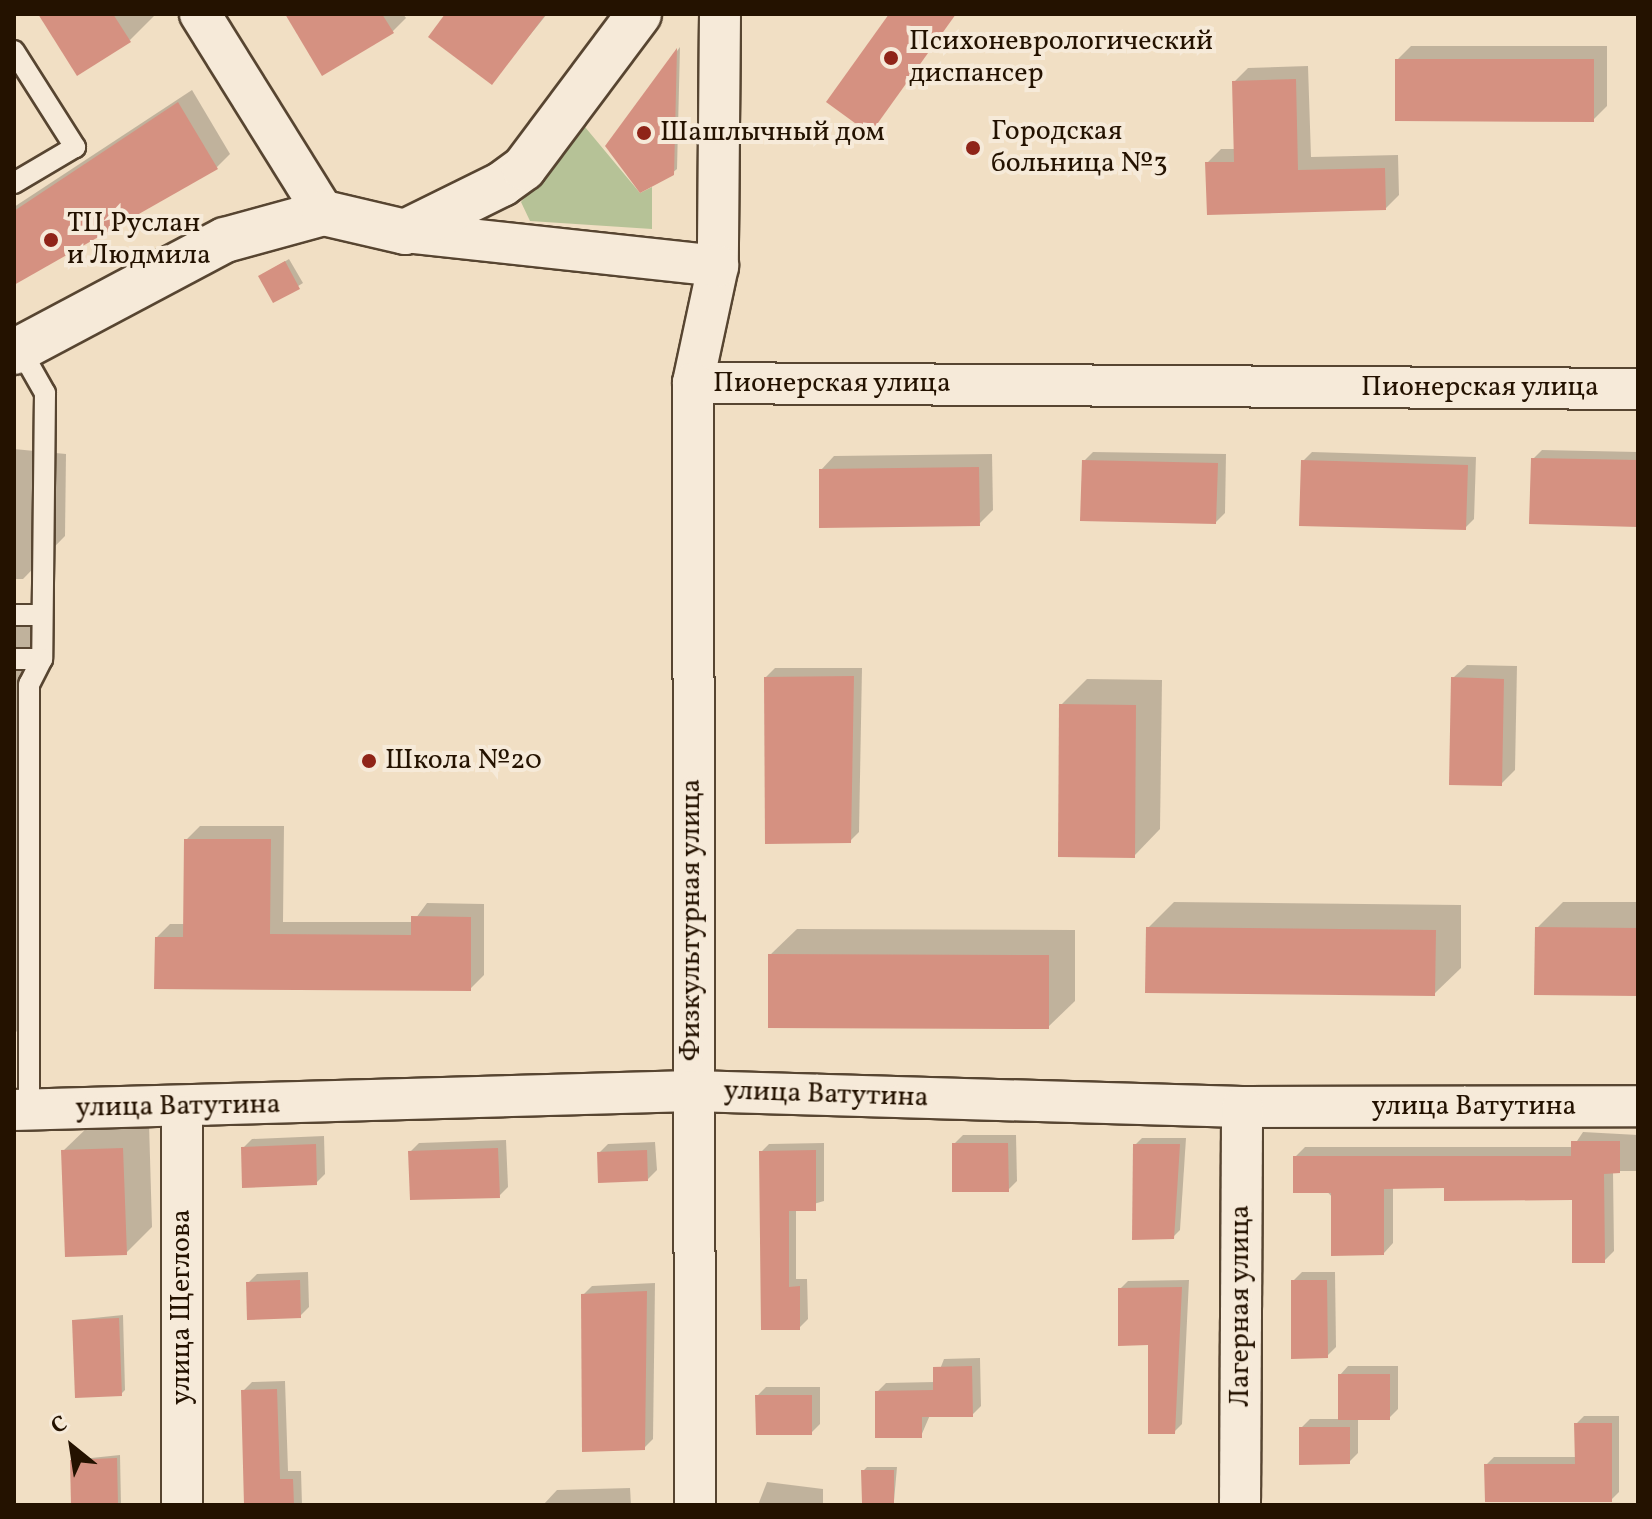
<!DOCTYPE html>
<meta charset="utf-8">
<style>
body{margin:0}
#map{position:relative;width:1652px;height:1519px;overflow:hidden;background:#f1dfc4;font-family:Vollkorn,serif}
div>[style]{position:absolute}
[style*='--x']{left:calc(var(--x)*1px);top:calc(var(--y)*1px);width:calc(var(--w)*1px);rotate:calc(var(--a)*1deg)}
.green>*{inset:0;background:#b6c297}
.shadow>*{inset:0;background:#0003}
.building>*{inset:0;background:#d59181}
.roads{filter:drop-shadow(2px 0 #574531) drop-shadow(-2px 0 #574531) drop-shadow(0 2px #574531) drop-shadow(0 -2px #574531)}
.lane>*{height:20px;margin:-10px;padding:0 10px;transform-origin:10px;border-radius:10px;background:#f6ead9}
.street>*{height:40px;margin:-20px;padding:0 20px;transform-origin:20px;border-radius:20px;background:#f6ead9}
.secondary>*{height:44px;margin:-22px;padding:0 22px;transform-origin:22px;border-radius:22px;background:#f6ead9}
.dots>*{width:22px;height:22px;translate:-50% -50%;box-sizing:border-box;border:4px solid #f6ead9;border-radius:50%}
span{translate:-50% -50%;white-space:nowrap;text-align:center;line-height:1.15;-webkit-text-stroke:8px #f6ead9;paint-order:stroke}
.poi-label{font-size:28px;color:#241200}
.left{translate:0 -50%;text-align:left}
.street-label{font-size:28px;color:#241200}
.frame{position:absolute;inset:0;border:16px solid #241200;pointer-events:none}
.north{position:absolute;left:32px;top:1407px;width:80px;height:80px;-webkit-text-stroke:6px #f6ead9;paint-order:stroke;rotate:330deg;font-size:22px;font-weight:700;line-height:32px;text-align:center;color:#241200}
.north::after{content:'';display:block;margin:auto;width:28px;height:36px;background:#241200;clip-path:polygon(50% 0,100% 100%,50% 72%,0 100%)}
</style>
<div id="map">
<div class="green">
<div style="clip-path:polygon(585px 127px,640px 193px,652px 187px,652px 229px,530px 221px,521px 202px)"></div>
</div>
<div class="shadow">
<div style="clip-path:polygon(40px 14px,156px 14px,130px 40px)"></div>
<div style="clip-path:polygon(287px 14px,403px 14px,406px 18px,392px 32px)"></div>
<div style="clip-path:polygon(448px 14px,547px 14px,492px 82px)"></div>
<div style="clip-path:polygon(1411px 46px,1607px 46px,1607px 106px,1593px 120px,1397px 60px)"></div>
<div style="clip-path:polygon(680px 47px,677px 169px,672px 173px,607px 146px)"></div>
<div style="clip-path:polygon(1308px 66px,1311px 157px,1398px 155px,1399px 195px,1386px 208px,1207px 163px,1221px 149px,1236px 149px,1234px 82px,1248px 68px)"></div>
<div style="clip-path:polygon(192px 90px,230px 154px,217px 167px,14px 266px,14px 207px)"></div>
<div style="clip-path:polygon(289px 259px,303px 283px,274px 301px,265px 273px)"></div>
<div style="clip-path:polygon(14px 449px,66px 454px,65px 536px,23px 579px,14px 579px)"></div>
<div style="clip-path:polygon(1542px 450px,1638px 452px,1638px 525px,1533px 459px)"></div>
<div style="clip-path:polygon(1093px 452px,1226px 454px,1225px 513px,1216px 522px,1084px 461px)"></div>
<div style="clip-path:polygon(1312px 452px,1476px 457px,1474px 519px,1465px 528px,1303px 461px)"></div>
<div style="clip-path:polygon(992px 454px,993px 510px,979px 524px,821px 470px,834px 456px)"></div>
<div style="clip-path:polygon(14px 626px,31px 626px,41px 1007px,14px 1034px)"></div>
<div style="clip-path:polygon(1467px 665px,1517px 666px,1515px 770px,1501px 784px,1453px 678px)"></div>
<div style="clip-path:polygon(775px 668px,862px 668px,859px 832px,850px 841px,766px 677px)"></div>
<div style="clip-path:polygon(1087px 679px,1162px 680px,1160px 829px,1134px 856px,1061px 705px)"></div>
<div style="clip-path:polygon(200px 826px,284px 826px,283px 922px,413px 922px,427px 903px,484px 904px,484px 975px,470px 989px,157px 937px,170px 924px,185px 924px,186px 840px)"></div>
<div style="clip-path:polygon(1174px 902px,1461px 905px,1461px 968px,1434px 994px,1148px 928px)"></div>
<div style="clip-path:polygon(1563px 902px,1638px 902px,1638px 994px,1537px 928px)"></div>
<div style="clip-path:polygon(797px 929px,1075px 930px,1075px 1001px,1048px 1027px,770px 955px)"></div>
<div style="clip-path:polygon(149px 1123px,152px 1227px,126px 1253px,63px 1151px,90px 1125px)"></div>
<div style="clip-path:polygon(1583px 1132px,1638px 1135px,1638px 1171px,1613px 1171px,1614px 1251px,1604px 1261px,1574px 1198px,1446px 1186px,1393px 1187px,1393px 1243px,1384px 1253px,1295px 1157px,1305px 1147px,1573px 1147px)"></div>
<div style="clip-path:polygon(963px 1135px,1016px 1135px,1017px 1181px,1008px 1190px,954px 1144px)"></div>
<div style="clip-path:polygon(324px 1136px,325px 1174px,316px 1183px,243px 1148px,252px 1139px)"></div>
<div style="clip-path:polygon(1142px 1138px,1186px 1138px,1180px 1230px,1173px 1237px,1135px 1145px)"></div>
<div style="clip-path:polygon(506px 1140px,508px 1187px,499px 1196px,410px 1152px,419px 1143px)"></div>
<div style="clip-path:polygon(655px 1142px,657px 1170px,648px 1179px,599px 1153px,608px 1144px)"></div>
<div style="clip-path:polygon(824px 1143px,824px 1201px,796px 1209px,796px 1279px,807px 1279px,808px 1319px,799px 1328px,763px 1328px,761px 1152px,769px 1144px)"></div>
<div style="clip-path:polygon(308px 1272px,309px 1307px,300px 1316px,248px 1283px,257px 1274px)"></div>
<div style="clip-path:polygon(1302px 1272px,1335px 1272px,1336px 1347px,1327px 1356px,1293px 1281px)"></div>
<div style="clip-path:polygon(1189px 1280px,1182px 1424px,1174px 1432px,1150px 1343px,1120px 1289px,1128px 1281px)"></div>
<div style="clip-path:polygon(655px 1283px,653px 1439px,644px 1448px,583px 1295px,592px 1286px)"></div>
<div style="clip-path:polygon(123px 1315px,125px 1390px,121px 1394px,74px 1320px)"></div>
<div style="clip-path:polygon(980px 1358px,981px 1406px,972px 1415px,930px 1415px,921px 1436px,877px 1392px,886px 1383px,935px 1382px,944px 1359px)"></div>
<div style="clip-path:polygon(1348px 1366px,1398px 1366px,1398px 1409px,1389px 1418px,1358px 1418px,1358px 1453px,1349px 1462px,1301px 1428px,1310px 1419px,1340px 1419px,1340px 1375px)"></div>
<div style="clip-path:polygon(285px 1381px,288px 1471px,301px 1471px,302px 1505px,246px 1505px,243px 1391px,252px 1382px)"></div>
<div style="clip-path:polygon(766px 1387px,820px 1387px,820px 1424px,811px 1433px,757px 1396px)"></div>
<div style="clip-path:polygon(1584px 1416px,1619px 1416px,1619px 1492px,1611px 1500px,1486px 1465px,1494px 1457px,1576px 1457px,1576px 1424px)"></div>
<div style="clip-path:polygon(120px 1455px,121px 1505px,73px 1505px,72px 1460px)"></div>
<div style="clip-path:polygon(867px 1467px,897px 1467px,894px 1501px,863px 1471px)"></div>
<div style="clip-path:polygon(767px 1482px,823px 1489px,823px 1505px,758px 1505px)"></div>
<div style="clip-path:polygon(630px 1488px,631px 1505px,543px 1505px,557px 1490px)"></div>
</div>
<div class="building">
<div style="clip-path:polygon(38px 14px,113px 14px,131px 42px,77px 76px)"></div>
<div style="clip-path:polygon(285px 14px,382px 14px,394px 33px,322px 76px)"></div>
<div style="clip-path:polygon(445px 14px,546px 14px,492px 85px,428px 37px)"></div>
<div style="clip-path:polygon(889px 14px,956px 14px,870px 134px,826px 102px)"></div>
<div style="clip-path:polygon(677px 48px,674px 175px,640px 193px,605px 146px)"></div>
<div style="clip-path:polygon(1395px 59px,1594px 59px,1594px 122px,1395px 121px)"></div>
<div style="clip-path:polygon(1296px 79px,1298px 170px,1385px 168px,1386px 210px,1207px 215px,1205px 162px,1234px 162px,1232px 81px)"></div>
<div style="clip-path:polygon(178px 102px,218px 169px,14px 285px,14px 211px)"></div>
<div style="clip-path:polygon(285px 261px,300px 289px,273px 303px,258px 276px)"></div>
<div style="clip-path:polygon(1531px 458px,1638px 460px,1638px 527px,1529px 524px)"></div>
<div style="clip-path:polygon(1082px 460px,1218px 463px,1216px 524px,1080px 521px)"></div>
<div style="clip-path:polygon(1301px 460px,1468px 465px,1466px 530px,1299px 526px)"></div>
<div style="clip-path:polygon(979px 467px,980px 526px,819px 528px,819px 469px)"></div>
<div style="clip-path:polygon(854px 676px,851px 843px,765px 844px,764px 677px)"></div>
<div style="clip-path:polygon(1451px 677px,1504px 679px,1502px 786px,1449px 785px)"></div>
<div style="clip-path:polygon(1059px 704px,1136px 705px,1135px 858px,1058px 857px)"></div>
<div style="clip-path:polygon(184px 839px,271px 839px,270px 934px,411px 935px,411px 916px,471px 917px,471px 991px,154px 989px,155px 937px,183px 937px)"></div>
<div style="clip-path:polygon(1146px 927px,1436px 930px,1435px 996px,1145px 993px)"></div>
<div style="clip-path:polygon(1535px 927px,1638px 928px,1638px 996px,1534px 995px)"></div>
<div style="clip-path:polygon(768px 954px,1049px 955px,1049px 1029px,768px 1028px)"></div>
<div style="clip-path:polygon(1571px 1141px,1620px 1141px,1620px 1173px,1604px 1174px,1605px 1263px,1572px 1263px,1572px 1200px,1444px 1201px,1444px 1188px,1384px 1189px,1384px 1255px,1331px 1256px,1331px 1193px,1293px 1193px,1293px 1156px,1571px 1156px)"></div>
<div style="clip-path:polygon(952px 1143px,1008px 1143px,1009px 1192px,952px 1192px)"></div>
<div style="clip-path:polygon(316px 1144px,317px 1185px,242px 1188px,241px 1147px)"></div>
<div style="clip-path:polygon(1133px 1144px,1180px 1144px,1174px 1239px,1132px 1240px)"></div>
<div style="clip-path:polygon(123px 1148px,127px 1255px,65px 1257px,61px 1150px)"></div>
<div style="clip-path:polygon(498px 1148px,500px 1198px,410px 1200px,408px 1151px)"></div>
<div style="clip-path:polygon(647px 1150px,648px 1181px,598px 1183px,597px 1152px)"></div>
<div style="clip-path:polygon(816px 1150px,816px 1211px,789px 1211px,789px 1287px,800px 1286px,800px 1330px,761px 1330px,759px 1151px)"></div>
<div style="clip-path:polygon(300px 1280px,301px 1318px,247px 1320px,246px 1282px)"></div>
<div style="clip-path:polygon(1291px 1280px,1327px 1280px,1328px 1358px,1291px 1359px)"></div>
<div style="clip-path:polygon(1182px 1287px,1175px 1434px,1148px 1434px,1148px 1345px,1118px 1346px,1118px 1288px)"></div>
<div style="clip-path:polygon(647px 1291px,645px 1450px,582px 1452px,581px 1294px)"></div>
<div style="clip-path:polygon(119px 1318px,122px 1396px,75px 1398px,72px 1320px)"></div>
<div style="clip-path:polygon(972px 1366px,973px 1417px,922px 1417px,922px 1438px,875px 1438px,875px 1391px,933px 1390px,933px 1367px)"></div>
<div style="clip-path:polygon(1338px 1374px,1390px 1374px,1390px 1420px,1338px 1420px)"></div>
<div style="clip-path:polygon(277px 1389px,280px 1479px,293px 1479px,294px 1505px,244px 1505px,241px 1390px)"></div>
<div style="clip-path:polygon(755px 1395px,812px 1395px,812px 1435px,756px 1435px)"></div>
<div style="clip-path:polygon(1574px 1423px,1612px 1423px,1612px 1502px,1485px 1502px,1484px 1464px,1575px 1464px)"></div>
<div style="clip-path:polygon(1299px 1427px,1350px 1427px,1350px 1464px,1299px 1465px)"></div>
<div style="clip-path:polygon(117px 1458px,118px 1505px,71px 1505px,70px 1460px)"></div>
<div style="clip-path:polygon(861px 1470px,894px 1470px,894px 1503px,862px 1503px)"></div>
</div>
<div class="roads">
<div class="lane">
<div style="--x:14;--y:51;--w:114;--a:57.6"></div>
<div style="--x:75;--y:147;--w:71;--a:149.5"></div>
<div style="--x:20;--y:349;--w:51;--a:60.4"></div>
<div style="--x:45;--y:393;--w:266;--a:90.6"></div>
<div style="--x:14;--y:615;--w:28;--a:0"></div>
<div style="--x:14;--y:659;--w:28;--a:0"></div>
<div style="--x:42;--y:659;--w:28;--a:117"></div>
<div style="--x:29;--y:684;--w:426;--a:90"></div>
</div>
<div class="street">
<div style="--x:200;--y:14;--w:234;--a:58.1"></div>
<div style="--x:720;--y:14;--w:252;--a:90.5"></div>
<div style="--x:718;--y:266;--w:120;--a:102.1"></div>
<div style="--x:693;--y:383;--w:945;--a:0.36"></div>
<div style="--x:405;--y:232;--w:315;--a:6.2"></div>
<div style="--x:693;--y:383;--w:1122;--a:89.9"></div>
<div style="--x:14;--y:1110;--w:678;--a:-1.61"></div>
<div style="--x:692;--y:1091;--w:550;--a:1.67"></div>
<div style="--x:1242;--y:1107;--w:396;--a:-0.1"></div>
<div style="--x:182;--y:1505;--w:396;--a:-90"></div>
<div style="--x:1240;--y:1505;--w:398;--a:-89.7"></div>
</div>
<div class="secondary">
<div style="--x:14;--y:352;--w:239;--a:-28"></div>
<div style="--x:225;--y:240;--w:103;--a:-15.3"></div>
<div style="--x:324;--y:213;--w:83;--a:13.2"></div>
<div style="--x:405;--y:232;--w:108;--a:-26.3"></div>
<div style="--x:502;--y:184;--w:27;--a:-36"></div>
<div style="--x:524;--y:168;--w:192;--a:-53.2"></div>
</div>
</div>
<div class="dots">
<div style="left:891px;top:58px;background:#8f2418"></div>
<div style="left:644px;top:133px;background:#8f2418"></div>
<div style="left:973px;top:148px;background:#8f2418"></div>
<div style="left:51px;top:240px;background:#8f2418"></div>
<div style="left:369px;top:761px;background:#8f2418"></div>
</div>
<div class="poi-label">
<span class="left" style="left:909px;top:58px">Психоневрологический<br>диспансер</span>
<span class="left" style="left:991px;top:148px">Городская<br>больница №3</span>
<span class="left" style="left:660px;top:133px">Шашлычный дом</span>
<span class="left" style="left:67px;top:240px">ТЦ Руслан<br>и Людмила</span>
<span class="left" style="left:385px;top:761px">Школа №20</span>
</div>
<div class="street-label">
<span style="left:832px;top:384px">Пионерская улица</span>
<span style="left:1480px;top:388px">Пионерская улица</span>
<span style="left:692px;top:920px;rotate:-90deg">Физкультурная улица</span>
<span style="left:826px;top:1095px;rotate:2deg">улица Ватутина</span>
<span style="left:178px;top:1107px;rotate:-1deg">улица Ватутина</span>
<span style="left:1474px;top:1107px">улица Ватутина</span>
<span style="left:1241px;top:1306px;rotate:-90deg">Лагерная улица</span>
<span style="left:182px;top:1307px;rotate:-90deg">улица Щеглова</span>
</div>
<div class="frame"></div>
<div class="north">С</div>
</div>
